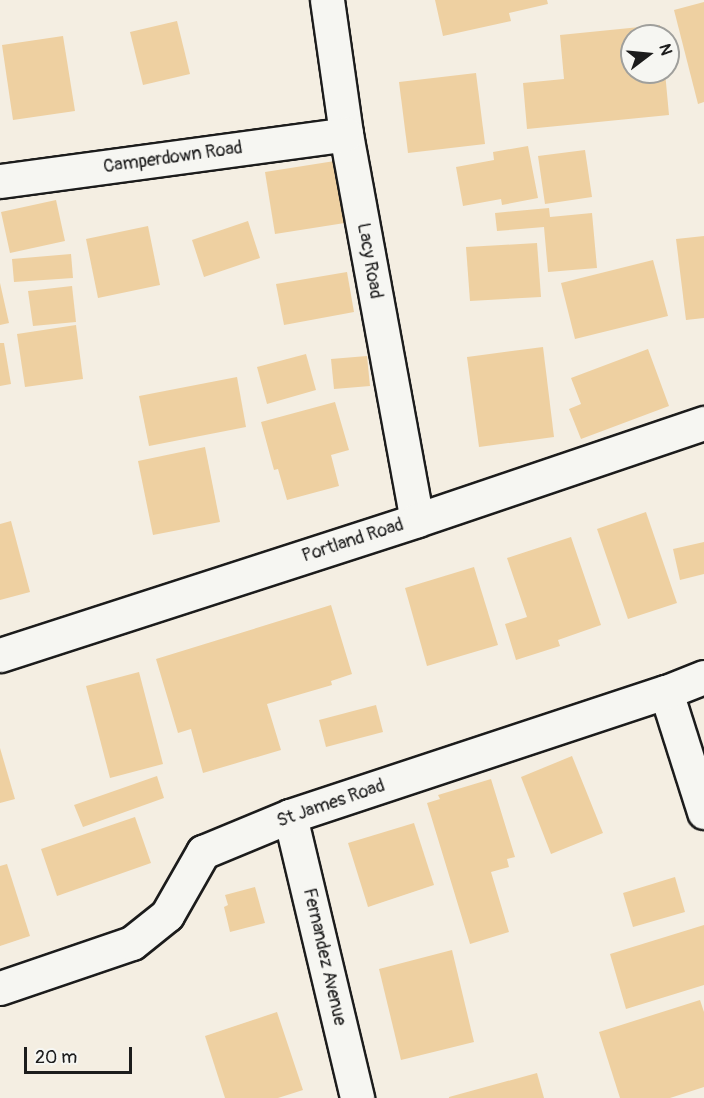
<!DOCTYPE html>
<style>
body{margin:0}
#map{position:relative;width:704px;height:1098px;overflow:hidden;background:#f4eee2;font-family:Pangolin,sans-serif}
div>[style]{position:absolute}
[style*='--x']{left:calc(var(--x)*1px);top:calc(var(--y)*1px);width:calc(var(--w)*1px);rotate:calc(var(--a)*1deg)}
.building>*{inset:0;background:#eed0a1}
.roads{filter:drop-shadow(2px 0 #1c1c1c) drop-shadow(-2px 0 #1c1c1c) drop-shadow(0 2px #1c1c1c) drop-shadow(0 -2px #1c1c1c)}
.minor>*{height:33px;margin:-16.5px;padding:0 16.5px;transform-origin:16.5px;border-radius:16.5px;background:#f6f6f2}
span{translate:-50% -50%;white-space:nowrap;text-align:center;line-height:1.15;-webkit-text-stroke:5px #f6f6f2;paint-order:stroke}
.street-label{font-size:18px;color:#1c1c1c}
.north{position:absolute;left:620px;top:24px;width:60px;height:60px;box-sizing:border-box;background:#f6f6f2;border:2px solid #9f9f9c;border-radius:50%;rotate:74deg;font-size:16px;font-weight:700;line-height:24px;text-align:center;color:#1c1c1c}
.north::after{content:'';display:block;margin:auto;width:21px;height:27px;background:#1c1c1c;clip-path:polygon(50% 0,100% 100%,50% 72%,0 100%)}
.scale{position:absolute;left:24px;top:1047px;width:108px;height:27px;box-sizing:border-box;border:3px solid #1c1c1c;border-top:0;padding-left:8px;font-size:18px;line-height:21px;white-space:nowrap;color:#1c1c1c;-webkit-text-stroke:4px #f6f6f2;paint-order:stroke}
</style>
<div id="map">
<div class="building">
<div style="clip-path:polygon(435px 0,547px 0,548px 4px,509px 13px,511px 21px,443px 36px)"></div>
<div style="clip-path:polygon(704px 2px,704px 102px,698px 104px,674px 10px)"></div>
<div style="clip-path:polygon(177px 21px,190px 74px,143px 85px,130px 32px)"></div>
<div style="clip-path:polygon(660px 25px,661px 36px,632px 36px,632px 72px,665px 72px,669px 115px,527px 129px,523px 83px,564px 79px,560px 35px)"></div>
<div style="clip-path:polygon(63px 36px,75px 111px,13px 120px,2px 45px)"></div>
<div style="clip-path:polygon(476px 73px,485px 144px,408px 153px,399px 82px)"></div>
<div style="clip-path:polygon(528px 146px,538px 198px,502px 205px,501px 199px,463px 206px,456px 167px,494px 160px,493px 152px)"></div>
<div style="clip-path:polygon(585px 150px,592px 197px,545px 204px,538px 156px)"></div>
<div style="clip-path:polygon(341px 160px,351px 222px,275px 234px,265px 172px)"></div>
<div style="clip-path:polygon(56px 200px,65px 241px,10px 253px,1px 212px)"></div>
<div style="clip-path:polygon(549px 208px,550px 217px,592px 213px,597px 268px,548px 272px,544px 227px,497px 231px,495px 213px)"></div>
<div style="clip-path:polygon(248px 221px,260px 258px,204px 277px,192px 240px)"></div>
<div style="clip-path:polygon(148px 226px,160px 285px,98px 298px,86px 239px)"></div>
<div style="clip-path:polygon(704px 236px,704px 318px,686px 320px,676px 239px)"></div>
<div style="clip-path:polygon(537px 243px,541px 297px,470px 301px,466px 247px)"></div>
<div style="clip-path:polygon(71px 254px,73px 278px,14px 282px,12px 259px)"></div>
<div style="clip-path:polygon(653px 260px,668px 316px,575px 339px,561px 283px)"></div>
<div style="clip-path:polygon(347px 272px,354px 312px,284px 325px,276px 284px)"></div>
<div style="clip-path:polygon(0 283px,9px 323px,0 325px)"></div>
<div style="clip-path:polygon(72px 286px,76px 322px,33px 326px,28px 291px)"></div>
<div style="clip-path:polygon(76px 325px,83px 379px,25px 387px,17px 334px)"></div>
<div style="clip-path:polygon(0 343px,4px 343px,11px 384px,0 386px)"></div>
<div style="clip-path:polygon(543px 347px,554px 437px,479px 447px,467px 357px)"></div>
<div style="clip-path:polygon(648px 349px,669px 406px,581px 439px,569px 409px,581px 404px,571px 378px)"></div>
<div style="clip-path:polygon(306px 354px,316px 390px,267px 404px,257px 367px)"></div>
<div style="clip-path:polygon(367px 356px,370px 386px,334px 389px,331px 359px)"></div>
<div style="clip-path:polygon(237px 377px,246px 427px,149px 446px,139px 396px)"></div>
<div style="clip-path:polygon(335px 402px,349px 450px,331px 455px,339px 486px,287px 500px,278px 469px,274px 470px,261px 422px)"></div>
<div style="clip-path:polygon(205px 447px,220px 522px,153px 535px,138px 461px)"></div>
<div style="clip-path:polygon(646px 512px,677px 603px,628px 619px,597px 529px)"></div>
<div style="clip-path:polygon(11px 521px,30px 592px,0 600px,0 524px)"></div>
<div style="clip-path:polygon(571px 537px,601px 625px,558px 640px,560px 646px,516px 660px,505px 624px,527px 617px,507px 558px)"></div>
<div style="clip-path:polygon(704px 542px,704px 574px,680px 580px,673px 549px)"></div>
<div style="clip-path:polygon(474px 567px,498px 645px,427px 666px,405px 588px)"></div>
<div style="clip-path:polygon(331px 605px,352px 674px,331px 681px,332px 685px,267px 704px,281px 750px,203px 773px,191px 729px,178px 733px,156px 659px)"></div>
<div style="clip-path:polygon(139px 672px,163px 764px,110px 778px,86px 686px)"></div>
<div style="clip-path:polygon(376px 705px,383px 732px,326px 747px,319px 720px)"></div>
<div style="clip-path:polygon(0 748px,15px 799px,0 803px)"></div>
<div style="clip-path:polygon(572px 756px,603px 833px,551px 854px,521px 777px)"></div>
<div style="clip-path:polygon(157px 776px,164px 798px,83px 827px,74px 805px)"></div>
<div style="clip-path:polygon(491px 779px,515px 857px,507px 859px,509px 867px,491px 872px,509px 932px,470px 944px,427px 803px,440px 799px,438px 795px)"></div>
<div style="clip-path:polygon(135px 817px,151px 863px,57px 896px,41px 849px)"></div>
<div style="clip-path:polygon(414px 823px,434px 885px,368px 907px,348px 843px)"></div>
<div style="clip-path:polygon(7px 864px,30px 936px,0 946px,0 866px)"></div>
<div style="clip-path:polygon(675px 877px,685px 912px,633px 927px,623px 893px)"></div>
<div style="clip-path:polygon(255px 887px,265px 923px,230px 932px,224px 907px,228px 905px,225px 895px)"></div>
<div style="clip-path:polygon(704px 925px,704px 985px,626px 1009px,610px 954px)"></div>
<div style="clip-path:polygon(452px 950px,474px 1042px,401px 1060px,379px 969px)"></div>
<div style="clip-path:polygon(700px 1000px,704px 1012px,704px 1087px,670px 1098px,620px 1098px,599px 1032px)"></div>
<div style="clip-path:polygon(277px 1012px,303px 1090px,278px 1098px,225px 1098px,205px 1036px)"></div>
<div style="clip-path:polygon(537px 1073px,544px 1098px,449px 1098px,449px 1097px)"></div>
</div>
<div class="roads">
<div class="minor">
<div style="--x:327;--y:0;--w:135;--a:81.9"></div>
<div style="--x:346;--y:134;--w:392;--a:79.6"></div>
<div style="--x:0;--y:181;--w:349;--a:-7.7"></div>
<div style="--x:0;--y:655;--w:438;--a:-17.9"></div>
<div style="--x:417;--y:520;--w:303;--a:-18.7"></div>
<div style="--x:666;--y:692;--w:126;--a:72.4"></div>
<div style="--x:290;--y:816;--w:290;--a:76.6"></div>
<div style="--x:0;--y:988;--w:139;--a:-18.8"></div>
<div style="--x:132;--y:943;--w:45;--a:-38.7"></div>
<div style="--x:167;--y:915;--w:73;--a:-60.3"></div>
<div style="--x:203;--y:852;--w:94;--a:-22.5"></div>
<div style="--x:290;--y:816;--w:396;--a:-18.3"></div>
<div style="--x:666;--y:692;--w:41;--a:-21.5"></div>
</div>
</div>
<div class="street-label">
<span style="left:173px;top:158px;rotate:-8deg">Camperdown Road</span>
<span style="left:369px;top:261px;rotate:80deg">Lacy Road</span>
<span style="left:353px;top:541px;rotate:-18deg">Portland Road</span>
<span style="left:331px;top:804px;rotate:-19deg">St James Road</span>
<span style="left:324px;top:957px;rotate:77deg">Fernandez Avenue</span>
</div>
<div class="north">N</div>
<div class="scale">20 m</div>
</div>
